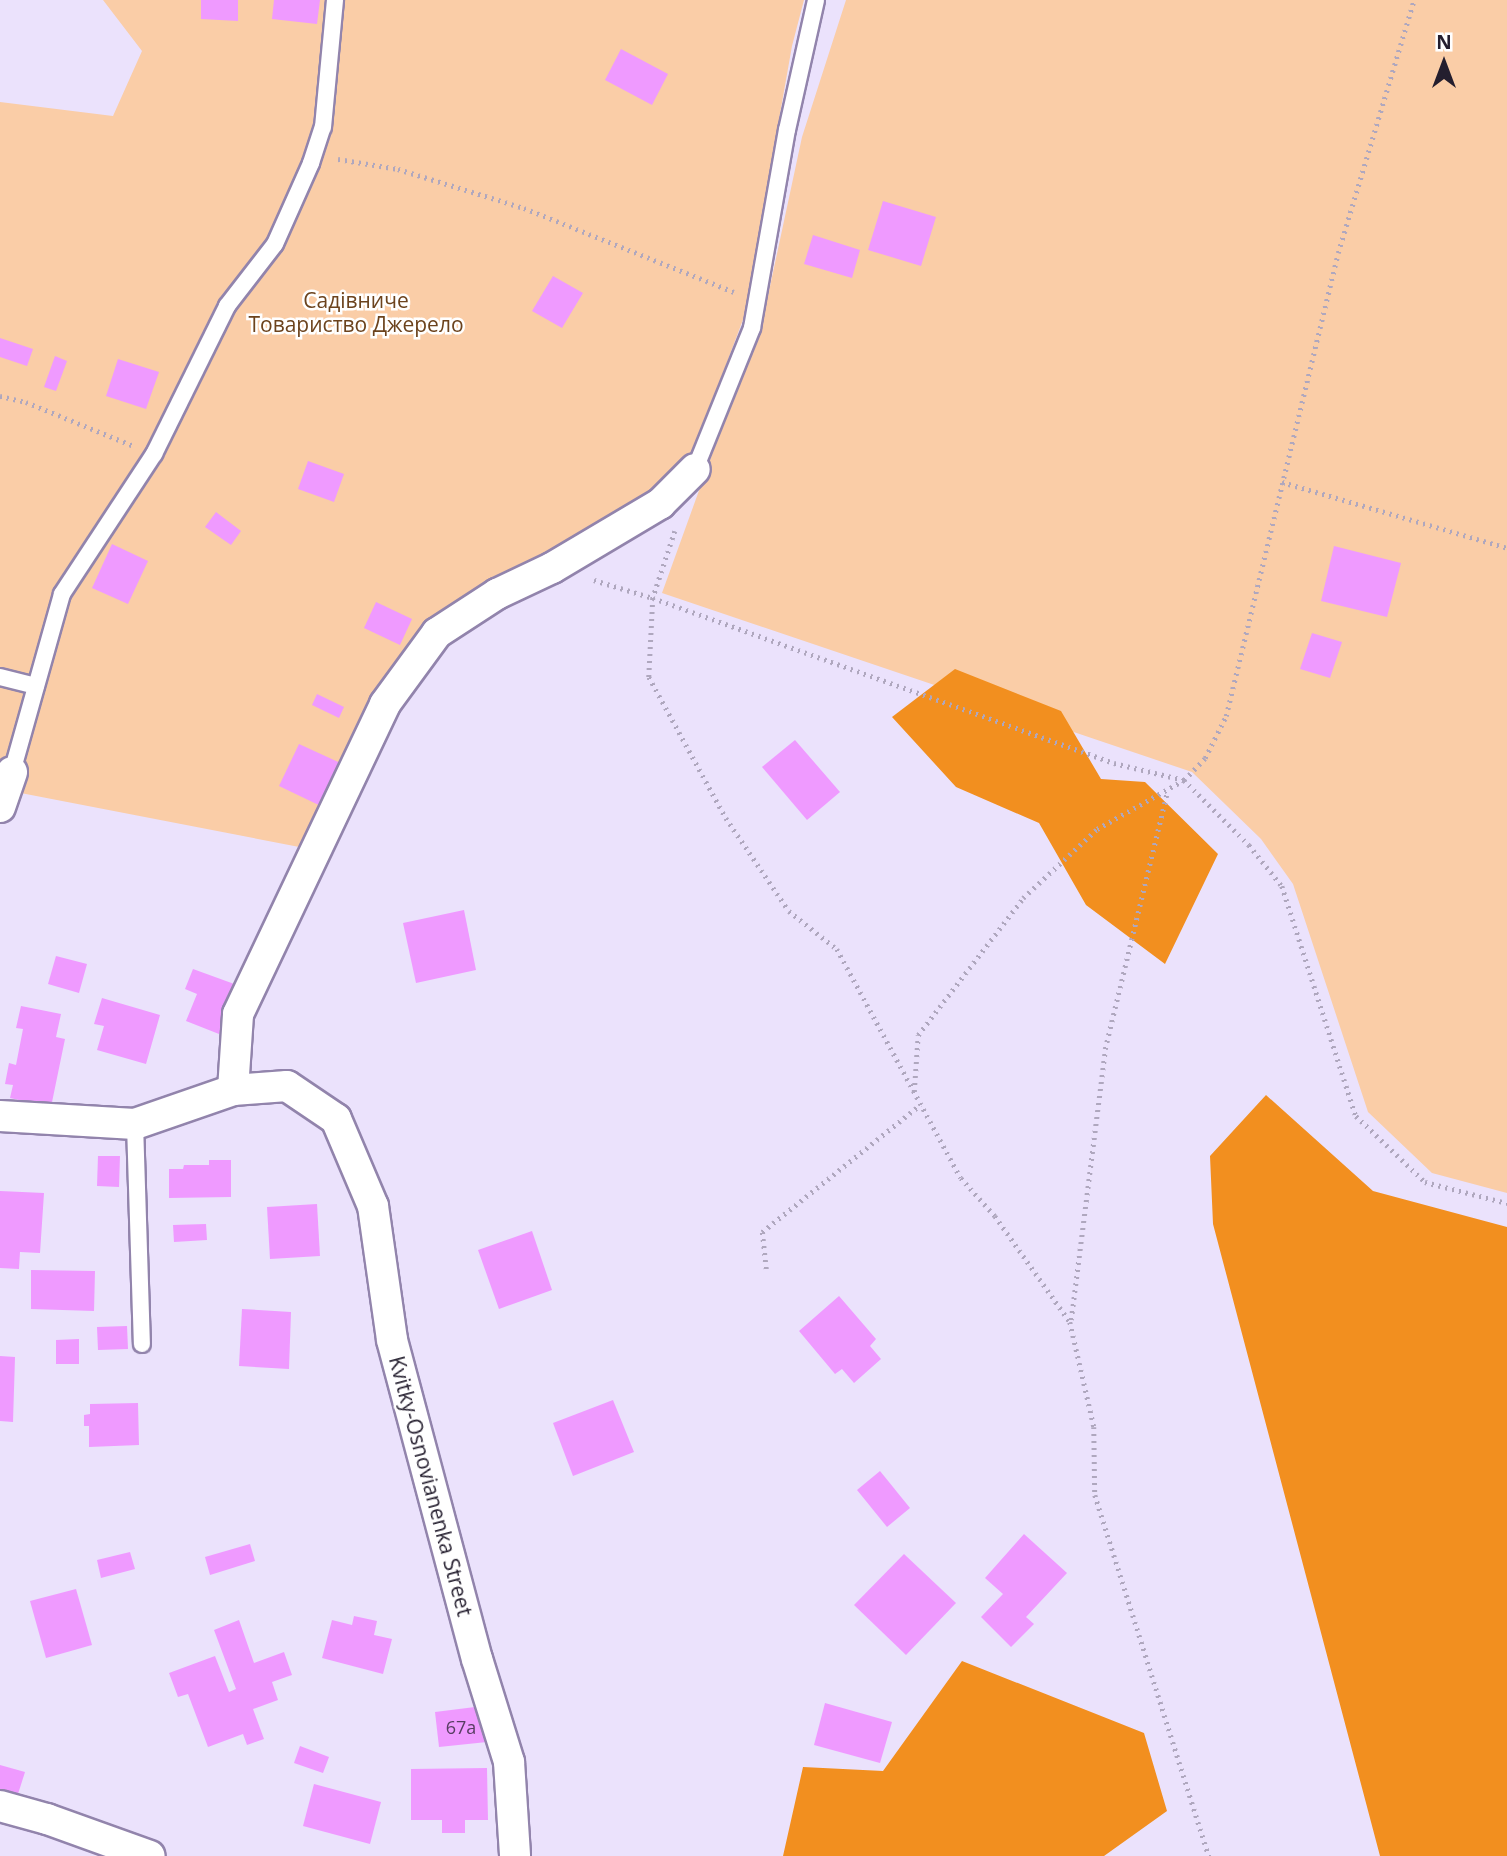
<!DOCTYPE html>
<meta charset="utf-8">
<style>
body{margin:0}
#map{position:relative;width:1507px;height:1856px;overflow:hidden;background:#ebe2fc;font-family:"Open Sans",sans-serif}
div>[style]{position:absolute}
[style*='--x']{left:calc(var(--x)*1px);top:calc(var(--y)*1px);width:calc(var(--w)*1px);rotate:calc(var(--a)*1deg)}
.green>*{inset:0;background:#facda7}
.forest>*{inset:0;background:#f28f1f}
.building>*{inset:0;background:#ef9aff}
.path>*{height:4.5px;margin-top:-2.25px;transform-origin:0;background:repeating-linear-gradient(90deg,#afa7be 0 2px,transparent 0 7px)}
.roads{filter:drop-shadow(2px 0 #9284ac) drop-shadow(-2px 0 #9284ac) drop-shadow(0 2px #9284ac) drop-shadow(0 -2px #9284ac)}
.lane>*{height:16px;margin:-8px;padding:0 8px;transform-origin:8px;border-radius:8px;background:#fff}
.street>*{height:30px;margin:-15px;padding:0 15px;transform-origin:15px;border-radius:15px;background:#fff}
span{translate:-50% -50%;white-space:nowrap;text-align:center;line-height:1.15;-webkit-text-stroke:5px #fff;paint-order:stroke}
.number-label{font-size:18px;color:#573d62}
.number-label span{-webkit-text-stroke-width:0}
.park-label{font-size:21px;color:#6c431d}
.street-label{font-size:21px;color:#241e2e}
.north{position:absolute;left:1409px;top:28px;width:70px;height:70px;-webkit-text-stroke:5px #fff;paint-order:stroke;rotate:0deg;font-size:19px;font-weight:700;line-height:28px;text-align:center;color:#241e2e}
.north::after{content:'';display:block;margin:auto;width:24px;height:32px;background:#241e2e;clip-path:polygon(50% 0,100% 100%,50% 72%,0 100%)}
</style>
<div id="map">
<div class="green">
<div style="clip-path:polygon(103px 0,804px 0,792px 46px,744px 317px,688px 466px,547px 560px,435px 627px,320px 851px,0 789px,0 102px,113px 116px,142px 51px)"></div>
<div style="clip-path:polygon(846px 0,1507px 0,1507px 1193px,1432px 1173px,1368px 1112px,1293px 884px,1261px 839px,1192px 772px,662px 593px,766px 305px,802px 137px)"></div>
</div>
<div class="forest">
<div style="clip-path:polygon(955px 669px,1061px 711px,1101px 779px,1145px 782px,1218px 854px,1165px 964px,1086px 905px,1039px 823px,956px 787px,892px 717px)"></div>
<div style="clip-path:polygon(1266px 1095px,1373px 1191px,1507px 1227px,1507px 1856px,1380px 1856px,1213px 1224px,1210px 1156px)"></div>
<div style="clip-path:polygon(962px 1661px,1144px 1733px,1167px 1811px,1104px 1856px,783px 1856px,803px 1767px,883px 1771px)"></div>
</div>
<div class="building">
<div style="clip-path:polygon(201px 0,238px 0,238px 21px,201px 19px)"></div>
<div style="clip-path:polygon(274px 0,320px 0,317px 24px,272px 19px)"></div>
<div style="clip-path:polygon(621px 49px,668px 74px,652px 105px,605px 80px)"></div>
<div style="clip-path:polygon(883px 201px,936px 217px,921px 266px,868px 250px)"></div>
<div style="clip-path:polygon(813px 235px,860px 250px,852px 278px,804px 264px)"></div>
<div style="clip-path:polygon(553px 276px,583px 293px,562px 328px,532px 311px)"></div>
<div style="clip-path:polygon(0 338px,33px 349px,27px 366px,0 357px)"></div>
<div style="clip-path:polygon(55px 356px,67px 361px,56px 391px,44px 387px)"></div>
<div style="clip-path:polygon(118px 359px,159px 372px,146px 409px,106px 396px)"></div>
<div style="clip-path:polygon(308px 461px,344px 474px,334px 502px,298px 489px)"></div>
<div style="clip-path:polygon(216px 512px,241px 531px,231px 545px,205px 527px)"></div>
<div style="clip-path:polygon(112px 544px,148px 561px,128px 604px,92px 588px)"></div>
<div style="clip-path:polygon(1334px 546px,1401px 563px,1387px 617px,1321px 601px)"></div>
<div style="clip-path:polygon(376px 602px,412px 619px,400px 645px,364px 628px)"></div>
<div style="clip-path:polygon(1312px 633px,1342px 642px,1330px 678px,1300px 669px)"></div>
<div style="clip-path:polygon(317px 694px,344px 707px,339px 718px,312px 705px)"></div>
<div style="clip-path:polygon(795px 740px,840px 792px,807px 820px,762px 767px)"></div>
<div style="clip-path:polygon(299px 744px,347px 766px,327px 809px,279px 786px)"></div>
<div style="clip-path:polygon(464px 910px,476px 970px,416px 983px,403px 923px)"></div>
<div style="clip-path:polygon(56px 956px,87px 964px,79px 993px,48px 984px)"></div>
<div style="clip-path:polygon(193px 969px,237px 985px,219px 1034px,186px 1021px,197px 994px,185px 989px)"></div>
<div style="clip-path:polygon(102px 998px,160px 1015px,146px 1064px,97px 1050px,104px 1026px,94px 1024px)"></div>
<div style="clip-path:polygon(21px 1006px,61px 1014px,56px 1037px,65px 1039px,51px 1107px,10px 1098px,13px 1085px,5px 1084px,9px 1063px,16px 1065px,23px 1029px,16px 1028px)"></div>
<div style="clip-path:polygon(98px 1156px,120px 1156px,119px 1187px,97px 1186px)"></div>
<div style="clip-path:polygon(209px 1160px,231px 1160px,231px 1197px,169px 1198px,169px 1169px,183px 1169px,184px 1165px,209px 1165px)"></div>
<div style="clip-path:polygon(0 1191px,44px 1193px,40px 1253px,20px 1252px,19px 1269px,0 1268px)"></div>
<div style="clip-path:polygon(317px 1204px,320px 1256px,270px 1259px,267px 1207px)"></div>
<div style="clip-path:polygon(206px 1224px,207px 1240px,174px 1242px,173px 1225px)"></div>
<div style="clip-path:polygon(532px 1231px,552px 1290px,499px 1309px,478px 1250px)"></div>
<div style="clip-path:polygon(31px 1270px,95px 1271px,94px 1311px,31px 1309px)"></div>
<div style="clip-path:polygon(839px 1296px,876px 1339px,870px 1346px,881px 1359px,854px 1383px,842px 1369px,835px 1374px,799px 1331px)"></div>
<div style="clip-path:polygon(242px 1309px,291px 1312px,289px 1369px,239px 1366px)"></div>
<div style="clip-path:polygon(127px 1326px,128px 1349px,98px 1350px,97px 1327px)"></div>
<div style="clip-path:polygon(79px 1339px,79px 1364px,56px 1364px,56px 1340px)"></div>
<div style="clip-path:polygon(0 1356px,15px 1357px,13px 1422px,0 1421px)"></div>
<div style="clip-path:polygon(613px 1400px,634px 1452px,573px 1476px,553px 1423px)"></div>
<div style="clip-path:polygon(138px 1403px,139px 1445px,89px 1447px,89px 1426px,84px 1426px,84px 1415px,90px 1414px,90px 1404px)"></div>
<div style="clip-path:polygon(880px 1471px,910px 1508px,887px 1527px,857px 1490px)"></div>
<div style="clip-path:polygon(1024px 1534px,1067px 1573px,1026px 1617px,1034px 1624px,1011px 1647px,981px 1617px,1003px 1594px,985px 1578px)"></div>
<div style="clip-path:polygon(250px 1544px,255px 1561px,210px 1575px,205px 1557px)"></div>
<div style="clip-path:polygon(130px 1552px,135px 1569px,101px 1578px,97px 1560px)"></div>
<div style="clip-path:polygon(904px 1554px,956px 1603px,906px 1655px,854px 1605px)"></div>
<div style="clip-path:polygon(76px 1589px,92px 1645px,46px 1658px,30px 1601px)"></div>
<div style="clip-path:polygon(354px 1616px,377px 1621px,374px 1635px,392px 1639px,383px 1674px,322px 1658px,332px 1620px,352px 1625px)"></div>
<div style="clip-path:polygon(239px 1620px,254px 1663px,284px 1652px,292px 1675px,272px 1682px,278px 1700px,253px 1709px,264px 1739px,247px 1745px,243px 1734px,208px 1747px,188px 1694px,178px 1697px,169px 1673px,215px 1656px,229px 1692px,236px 1689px,214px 1630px)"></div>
<div style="clip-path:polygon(825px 1703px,892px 1722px,880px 1763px,814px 1745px)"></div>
<div style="clip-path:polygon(483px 1706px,487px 1742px,439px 1747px,435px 1712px)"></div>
<div style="clip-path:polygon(300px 1746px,329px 1757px,323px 1773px,294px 1763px)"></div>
<div style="clip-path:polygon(0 1765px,25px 1772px,18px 1794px,0 1789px)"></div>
<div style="clip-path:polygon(487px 1768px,488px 1820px,465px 1820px,465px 1833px,442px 1833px,442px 1820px,411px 1820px,411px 1769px)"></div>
<div style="clip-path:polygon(314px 1784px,381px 1802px,370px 1844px,303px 1826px)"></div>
</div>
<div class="path">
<div style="--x:338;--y:159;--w:61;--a:9.5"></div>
<div style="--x:398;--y:169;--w:132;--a:17.2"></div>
<div style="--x:524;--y:208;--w:226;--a:21.8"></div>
<div style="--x:0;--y:396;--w:27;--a:13"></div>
<div style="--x:26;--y:402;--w:117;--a:22.2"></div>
<div style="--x:1282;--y:482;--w:234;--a:16.3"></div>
<div style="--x:675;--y:531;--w:71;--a:108.2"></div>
<div style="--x:653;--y:598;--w:79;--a:92.9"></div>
<div style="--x:649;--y:677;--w:161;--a:61.4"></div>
<div style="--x:726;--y:818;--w:112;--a:55.9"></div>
<div style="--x:789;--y:911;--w:61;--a:38.4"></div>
<div style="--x:837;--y:949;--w:260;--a:61.6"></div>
<div style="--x:961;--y:1178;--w:51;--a:48.2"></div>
<div style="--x:995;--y:1216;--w:130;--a:54.7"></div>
<div style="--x:1070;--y:1322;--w:108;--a:77.1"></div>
<div style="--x:1094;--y:1427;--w:68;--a:89.2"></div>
<div style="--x:1095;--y:1495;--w:379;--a:72.5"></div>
<div style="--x:594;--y:580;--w:62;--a:17"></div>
<div style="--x:653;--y:598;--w:490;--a:19.7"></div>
<div style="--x:1114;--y:763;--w:72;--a:13.7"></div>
<div style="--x:1184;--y:780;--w:92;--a:45"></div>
<div style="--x:1249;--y:845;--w:53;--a:51.2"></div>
<div style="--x:1282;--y:886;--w:242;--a:72.2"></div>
<div style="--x:1356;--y:1116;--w:95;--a:43.7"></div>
<div style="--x:1425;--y:1182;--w:85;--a:14.4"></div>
<div style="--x:914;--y:1092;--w:57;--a:-86"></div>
<div style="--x:918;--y:1035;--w:173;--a:-52.5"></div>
<div style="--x:1023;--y:898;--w:101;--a:-43"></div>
<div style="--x:1097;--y:829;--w:100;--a:-29.4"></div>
<div style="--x:1184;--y:780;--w:30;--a:-46"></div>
<div style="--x:1205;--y:758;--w:47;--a:-63.4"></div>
<div style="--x:1226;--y:716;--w:476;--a:-76.4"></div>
<div style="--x:1338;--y:253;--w:264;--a:-73.3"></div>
<div style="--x:766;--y:1269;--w:37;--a:-96"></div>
<div style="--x:762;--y:1232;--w:203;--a:-38.8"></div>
<div style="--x:1071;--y:1320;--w:273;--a:-82.8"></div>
<div style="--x:1105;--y:1049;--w:263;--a:-76.4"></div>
</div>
<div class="roads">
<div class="lane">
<div style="--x:695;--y:469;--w:152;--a:-68"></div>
<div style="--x:752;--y:328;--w:201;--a:-80"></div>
<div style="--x:787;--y:130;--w:133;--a:-77.4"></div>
<div style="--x:0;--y:677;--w:37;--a:14"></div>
<div style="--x:12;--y:772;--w:185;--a:-74.3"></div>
<div style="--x:62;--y:594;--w:168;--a:-56.7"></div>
<div style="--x:154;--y:454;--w:165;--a:-63.7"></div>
<div style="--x:227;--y:306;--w:78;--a:-52.3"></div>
<div style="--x:275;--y:244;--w:89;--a:-66"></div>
<div style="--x:311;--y:163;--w:38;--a:-72"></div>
<div style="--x:323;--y:127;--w:128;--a:-84.6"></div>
<div style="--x:135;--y:1124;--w:220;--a:88.2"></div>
</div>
<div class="street">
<div style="--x:0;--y:807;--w:37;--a:-71"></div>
<div style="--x:233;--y:1090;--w:76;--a:-86.2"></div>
<div style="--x:238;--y:1014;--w:343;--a:-64.6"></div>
<div style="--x:385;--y:704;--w:88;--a:-53.8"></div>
<div style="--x:437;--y:633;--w:72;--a:-33"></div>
<div style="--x:497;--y:594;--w:61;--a:-25.3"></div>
<div style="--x:552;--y:568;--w:126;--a:-30.7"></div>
<div style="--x:660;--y:504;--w:49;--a:-45"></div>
<div style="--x:0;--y:1116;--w:135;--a:3.4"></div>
<div style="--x:135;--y:1124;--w:104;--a:-19.1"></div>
<div style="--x:233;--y:1090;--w:54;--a:-4.2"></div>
<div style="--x:287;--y:1086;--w:59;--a:34"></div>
<div style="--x:336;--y:1119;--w:95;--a:67"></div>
<div style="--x:373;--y:1206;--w:135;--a:81.9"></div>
<div style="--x:392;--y:1340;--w:330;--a:75.1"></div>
<div style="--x:477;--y:1659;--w:108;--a:72.7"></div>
<div style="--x:509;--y:1762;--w:94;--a:86.3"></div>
<div style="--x:0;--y:1806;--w:49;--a:15.5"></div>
<div style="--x:47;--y:1819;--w:109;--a:19.8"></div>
</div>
</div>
<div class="number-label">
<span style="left:461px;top:1727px">67а</span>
</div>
<div class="park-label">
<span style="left:356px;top:312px">Садівниче<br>Товариство Джерело</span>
</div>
<div class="street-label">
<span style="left:431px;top:1486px;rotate:75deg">Kvitky-Osnovianenka Street</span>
</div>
<div class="north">N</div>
</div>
